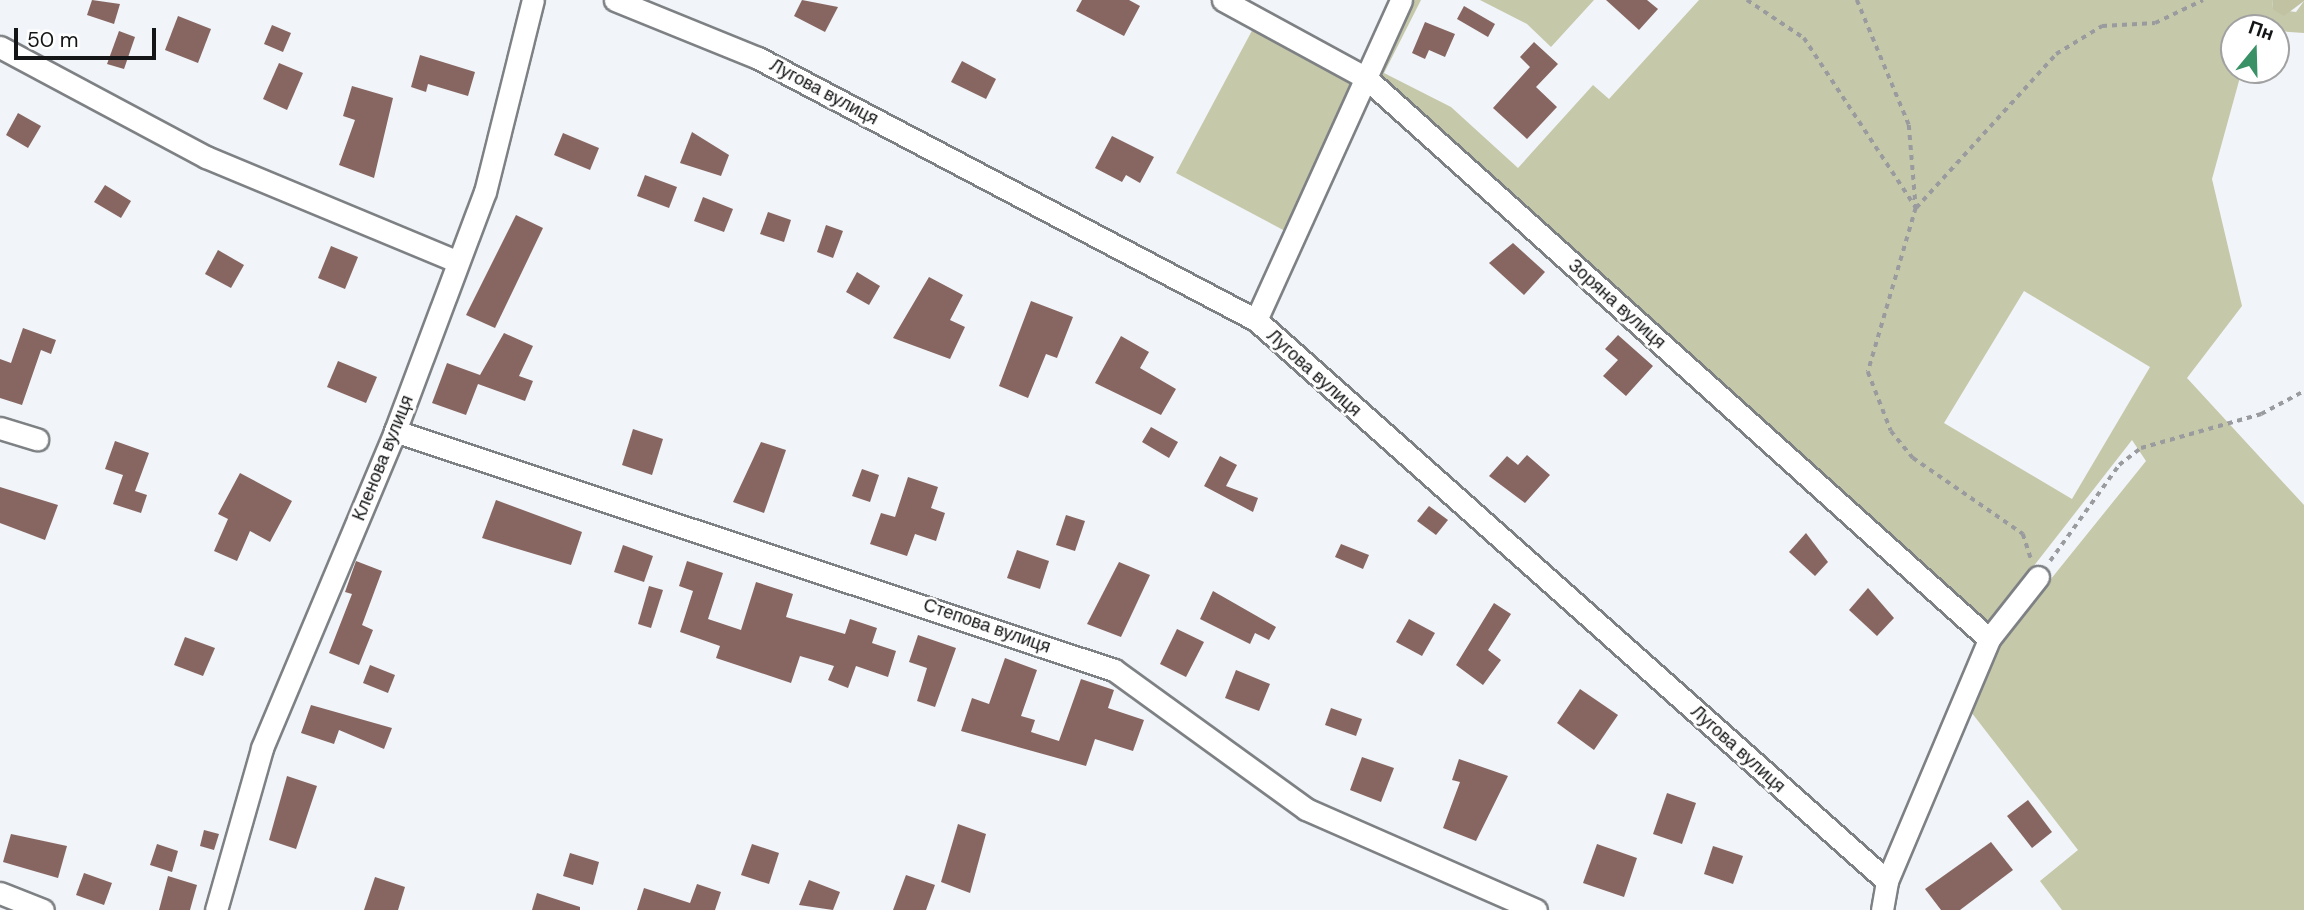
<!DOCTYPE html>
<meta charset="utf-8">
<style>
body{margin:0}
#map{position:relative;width:2304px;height:910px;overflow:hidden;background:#f1f4f8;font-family:"DM Sans",sans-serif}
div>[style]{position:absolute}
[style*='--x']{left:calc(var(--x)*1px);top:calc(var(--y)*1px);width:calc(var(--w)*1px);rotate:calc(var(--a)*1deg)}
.green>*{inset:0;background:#c6c8aa}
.forest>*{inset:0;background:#c0c2a2}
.building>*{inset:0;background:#876662}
.path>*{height:3.5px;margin-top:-1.75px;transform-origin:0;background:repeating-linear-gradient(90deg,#999b9e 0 5px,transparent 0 10px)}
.roads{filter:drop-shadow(2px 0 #7e8184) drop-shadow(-2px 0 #7e8184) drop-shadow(0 2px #7e8184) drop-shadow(0 -2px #7e8184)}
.minor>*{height:21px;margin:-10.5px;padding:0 10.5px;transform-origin:10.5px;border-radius:10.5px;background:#fff}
span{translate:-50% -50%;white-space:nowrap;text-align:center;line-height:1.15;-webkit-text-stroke:5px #fff;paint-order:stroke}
.street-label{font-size:18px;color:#141516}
.north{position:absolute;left:2220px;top:14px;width:70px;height:70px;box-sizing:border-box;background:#fff;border:2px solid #a1a1a2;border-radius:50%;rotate:19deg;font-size:19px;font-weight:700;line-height:28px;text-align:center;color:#141516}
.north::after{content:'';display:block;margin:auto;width:24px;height:32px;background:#399165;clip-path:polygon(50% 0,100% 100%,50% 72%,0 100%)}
.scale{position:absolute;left:14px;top:28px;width:142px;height:32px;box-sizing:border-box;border:4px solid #141516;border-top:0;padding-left:9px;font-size:21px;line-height:24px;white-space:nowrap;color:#141516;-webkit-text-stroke:5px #fff;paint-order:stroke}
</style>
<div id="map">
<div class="green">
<div style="clip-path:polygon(evenodd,1410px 0,1421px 0,1384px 73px,1451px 107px,1518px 168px,1593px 85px,1609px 99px,1699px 0,2273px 0,2272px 9px,2296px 12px,2304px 1px,2304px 33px,2234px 28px,2234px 70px,2242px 70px,2212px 179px,2242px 306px,2187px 378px,2304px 505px,2304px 910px,2062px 910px,2040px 881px,2078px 850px,1968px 708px,1997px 646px,2146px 461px,2132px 440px,1987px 626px,1375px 76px,1410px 0,2024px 291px,2150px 367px,2072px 499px,1944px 423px,2024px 291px)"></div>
<div style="clip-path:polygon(1480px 0,1594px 0,1551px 47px,1527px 24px)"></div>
<div style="clip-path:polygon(1255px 25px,1357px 81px,1287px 232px,1176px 173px)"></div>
</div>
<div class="forest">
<div style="clip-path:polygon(2273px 0,2304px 0,2304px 1px,2284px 16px,2272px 9px)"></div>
</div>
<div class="building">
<div style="clip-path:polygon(92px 0,120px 4px,114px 24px,87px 15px)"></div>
<div style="clip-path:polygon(802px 0,838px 7px,825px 32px,794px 16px)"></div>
<div style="clip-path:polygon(1082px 0,1129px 0,1140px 6px,1124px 36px,1076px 11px)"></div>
<div style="clip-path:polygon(1606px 0,1647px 0,1658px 9px,1639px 30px)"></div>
<div style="clip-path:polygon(1464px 6px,1495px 24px,1488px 37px,1457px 19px)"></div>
<div style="clip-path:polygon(178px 16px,211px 29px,198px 63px,165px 50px)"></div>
<div style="clip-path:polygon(1425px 22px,1455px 34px,1445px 57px,1429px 50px,1425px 59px,1412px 53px)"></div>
<div style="clip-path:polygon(272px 25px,291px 33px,283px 52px,264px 44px)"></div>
<div style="clip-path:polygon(119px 31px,135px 37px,124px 69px,107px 64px)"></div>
<div style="clip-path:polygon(1534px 42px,1558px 64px,1536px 87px,1557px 107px,1527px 139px,1493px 108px,1530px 67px,1520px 57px)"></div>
<div style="clip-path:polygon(420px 55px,475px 72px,468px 96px,428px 84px,426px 92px,411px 87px)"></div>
<div style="clip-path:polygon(962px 61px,996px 79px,986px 99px,951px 82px)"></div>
<div style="clip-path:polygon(279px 63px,303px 73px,287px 110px,263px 99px)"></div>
<div style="clip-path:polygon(352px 86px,393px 98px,374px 178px,339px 165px,355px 120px,343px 116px)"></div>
<div style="clip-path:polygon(18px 113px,41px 126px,28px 148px,6px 135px)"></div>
<div style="clip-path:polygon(692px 132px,729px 155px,721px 176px,680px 163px)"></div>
<div style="clip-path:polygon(563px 133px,599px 148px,590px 170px,554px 155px)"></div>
<div style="clip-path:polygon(1112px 136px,1154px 157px,1140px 183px,1126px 175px,1122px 182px,1095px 168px)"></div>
<div style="clip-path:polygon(645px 175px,677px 187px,669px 208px,637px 196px)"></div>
<div style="clip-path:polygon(105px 185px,131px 201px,121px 218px,94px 202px)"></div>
<div style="clip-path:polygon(703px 197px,733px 209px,724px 232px,694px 221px)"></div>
<div style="clip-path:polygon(768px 212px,791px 220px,784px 242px,760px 234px)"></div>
<div style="clip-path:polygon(516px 215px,543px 228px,495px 328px,466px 315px)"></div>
<div style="clip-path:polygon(826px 225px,843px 231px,833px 258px,817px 252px)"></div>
<div style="clip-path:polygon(1513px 243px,1545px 272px,1524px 295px,1489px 263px)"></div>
<div style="clip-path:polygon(331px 246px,358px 257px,345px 289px,318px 278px)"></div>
<div style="clip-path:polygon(218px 250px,244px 265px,231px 288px,205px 274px)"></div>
<div style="clip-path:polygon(857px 272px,880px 286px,869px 305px,846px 292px)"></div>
<div style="clip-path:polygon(929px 277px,963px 295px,950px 320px,965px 327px,950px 359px,893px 338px)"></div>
<div style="clip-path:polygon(1031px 301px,1073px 317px,1057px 358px,1046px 354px,1028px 398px,999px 386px)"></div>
<div style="clip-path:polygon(23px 328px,56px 340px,51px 354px,41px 350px,22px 405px,0 398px,0 359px,11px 363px)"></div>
<div style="clip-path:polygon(504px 333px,533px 346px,519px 376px,533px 381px,525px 401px,478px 384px,466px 415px,432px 403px,447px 363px,480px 375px)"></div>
<div style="clip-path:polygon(1618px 335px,1653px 366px,1626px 396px,1603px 376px,1618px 360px,1605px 349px)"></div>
<div style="clip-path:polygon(1121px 336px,1149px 352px,1140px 368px,1176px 389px,1161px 415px,1095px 383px)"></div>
<div style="clip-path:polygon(338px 361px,377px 377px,366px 403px,327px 387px)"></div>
<div style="clip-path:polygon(1151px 427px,1178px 442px,1169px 458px,1142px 442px)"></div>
<div style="clip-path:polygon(633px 429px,663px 439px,652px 475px,622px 465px)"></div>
<div style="clip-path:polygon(115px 441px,149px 453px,135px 491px,147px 495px,141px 513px,113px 504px,123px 475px,105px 469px)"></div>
<div style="clip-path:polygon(761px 442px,786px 450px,764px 513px,733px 502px)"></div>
<div style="clip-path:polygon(1527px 455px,1550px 475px,1525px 503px,1489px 476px,1507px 456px,1518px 465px)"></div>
<div style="clip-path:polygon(1220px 456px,1237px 465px,1226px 486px,1258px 498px,1253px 512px,1204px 486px)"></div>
<div style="clip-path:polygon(862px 469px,879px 475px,870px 502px,852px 496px)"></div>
<div style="clip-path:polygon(240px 473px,292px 501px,270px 542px,250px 531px,237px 561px,214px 551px,228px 519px,218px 514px)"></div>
<div style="clip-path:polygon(908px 477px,938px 487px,931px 508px,945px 513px,936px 541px,915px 534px,907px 556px,870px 544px,881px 513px,895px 517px)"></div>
<div style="clip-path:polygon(0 487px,58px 505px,45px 540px,0 523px)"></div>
<div style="clip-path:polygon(496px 500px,582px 532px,571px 565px,482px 538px)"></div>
<div style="clip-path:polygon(1429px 506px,1448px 520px,1436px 535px,1417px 521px)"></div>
<div style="clip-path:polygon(1066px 515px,1085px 521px,1075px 551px,1056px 545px)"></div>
<div style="clip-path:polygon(1806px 533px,1828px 562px,1815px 576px,1789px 552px)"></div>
<div style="clip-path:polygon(1341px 544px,1369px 555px,1363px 569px,1335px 557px)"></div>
<div style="clip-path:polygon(623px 545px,653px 556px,644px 582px,614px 572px)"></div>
<div style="clip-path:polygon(1017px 550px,1049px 561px,1040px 589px,1007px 578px)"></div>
<div style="clip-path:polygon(356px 561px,382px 571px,362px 625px,373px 630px,359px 665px,329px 653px,352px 594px,345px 592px)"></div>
<div style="clip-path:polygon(687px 561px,723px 573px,708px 619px,741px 630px,756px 582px,793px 594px,786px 617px,845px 634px,850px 619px,877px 628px,872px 643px,896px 651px,888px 677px,856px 666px,848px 688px,828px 680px,834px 666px,800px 656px,791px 683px,716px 658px,720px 646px,680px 632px,693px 591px,679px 586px)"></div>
<div style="clip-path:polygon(1119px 562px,1150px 575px,1121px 637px,1087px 624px)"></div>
<div style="clip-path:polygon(649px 586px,663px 590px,651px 628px,638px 624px)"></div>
<div style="clip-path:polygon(1868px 588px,1894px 618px,1877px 636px,1849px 610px)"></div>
<div style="clip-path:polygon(1213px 591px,1276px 627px,1269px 640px,1255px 633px,1250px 644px,1200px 619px)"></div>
<div style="clip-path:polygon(1494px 603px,1511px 614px,1488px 650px,1501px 660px,1483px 685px,1456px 665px)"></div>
<div style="clip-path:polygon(1409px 619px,1435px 633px,1422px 656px,1396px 642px)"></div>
<div style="clip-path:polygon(1177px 629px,1204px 642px,1186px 677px,1160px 664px)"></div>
<div style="clip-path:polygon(918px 635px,956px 648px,935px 707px,917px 701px,927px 668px,909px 662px)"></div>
<div style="clip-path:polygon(185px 637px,215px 648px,203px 676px,174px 665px)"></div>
<div style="clip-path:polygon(1005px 658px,1037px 670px,1021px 716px,1035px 720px,1031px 732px,1059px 741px,1081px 679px,1114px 690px,1108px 708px,1144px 720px,1133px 751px,1095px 739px,1086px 766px,961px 731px,972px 698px,989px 704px)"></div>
<div style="clip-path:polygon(370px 665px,395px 675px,388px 693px,363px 683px)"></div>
<div style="clip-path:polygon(1236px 670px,1270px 684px,1259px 711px,1225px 698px)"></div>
<div style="clip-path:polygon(1580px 689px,1618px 715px,1594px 750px,1557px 723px)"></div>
<div style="clip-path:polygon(311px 705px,392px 728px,384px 749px,339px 730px,334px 744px,301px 733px)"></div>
<div style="clip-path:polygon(1331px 708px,1362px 719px,1356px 736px,1325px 725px)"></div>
<div style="clip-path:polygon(1362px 757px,1394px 768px,1381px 802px,1350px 790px)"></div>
<div style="clip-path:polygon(1459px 759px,1508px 776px,1476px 841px,1443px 828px,1460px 782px,1452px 780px)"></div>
<div style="clip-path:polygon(287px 776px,317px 786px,296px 849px,269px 840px)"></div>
<div style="clip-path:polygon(1667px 793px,1696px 803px,1682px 844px,1653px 834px)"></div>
<div style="clip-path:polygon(2028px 800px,2052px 832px,2032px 848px,2007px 816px)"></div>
<div style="clip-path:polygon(958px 824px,986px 834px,970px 893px,941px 882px)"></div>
<div style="clip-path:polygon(204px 830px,219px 834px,214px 850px,200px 846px)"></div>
<div style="clip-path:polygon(11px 834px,67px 846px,58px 878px,3px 862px)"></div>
<div style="clip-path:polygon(1991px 842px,2013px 870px,1960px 910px,1941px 910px,1925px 889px)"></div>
<div style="clip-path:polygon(157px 844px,178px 851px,172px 872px,150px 865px)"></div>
<div style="clip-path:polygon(752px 844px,779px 853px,769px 884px,741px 875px)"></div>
<div style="clip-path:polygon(1597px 844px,1637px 858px,1624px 897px,1583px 883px)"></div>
<div style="clip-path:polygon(1713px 846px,1743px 856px,1733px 884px,1704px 874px)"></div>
<div style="clip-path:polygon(570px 853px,599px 862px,593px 885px,563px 876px)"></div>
<div style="clip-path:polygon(84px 873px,112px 883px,104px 905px,76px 895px)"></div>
<div style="clip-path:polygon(906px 875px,935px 885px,926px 910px,893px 910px)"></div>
<div style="clip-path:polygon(168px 876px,197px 885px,190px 910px,159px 910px)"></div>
<div style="clip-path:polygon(375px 877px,405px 887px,398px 910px,364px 910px)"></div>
<div style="clip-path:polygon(809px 880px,840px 892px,833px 910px,799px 905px)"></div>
<div style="clip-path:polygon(697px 884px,721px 892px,715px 910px,637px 910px,644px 888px,690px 903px)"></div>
<div style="clip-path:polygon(537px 893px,580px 907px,580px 910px,532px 910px)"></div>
</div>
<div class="path">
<div style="--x:1747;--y:0;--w:69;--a:33.7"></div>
<div style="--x:1804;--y:38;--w:204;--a:56.6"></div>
<div style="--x:1916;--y:208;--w:208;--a:-47.7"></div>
<div style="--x:2056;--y:54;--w:54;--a:-31.3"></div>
<div style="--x:2102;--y:26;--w:53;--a:-3.2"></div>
<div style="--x:2155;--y:23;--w:53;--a:-25.6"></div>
<div style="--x:1857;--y:0;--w:135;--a:67.4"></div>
<div style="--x:1909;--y:125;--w:83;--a:85.2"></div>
<div style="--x:1916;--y:208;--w:171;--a:106.3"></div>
<div style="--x:1868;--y:372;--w:63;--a:68.7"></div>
<div style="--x:1891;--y:431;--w:35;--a:51"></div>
<div style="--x:1913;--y:458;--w:134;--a:34.6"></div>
<div style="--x:2023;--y:534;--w:26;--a:72"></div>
<div style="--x:2050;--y:561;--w:118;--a:-54.3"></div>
<div style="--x:2119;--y:465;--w:28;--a:-38"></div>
<div style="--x:2141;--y:448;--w:125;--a:-15.8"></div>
<div style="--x:2261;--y:414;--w:49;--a:-28.1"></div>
</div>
<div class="roads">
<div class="minor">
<div style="--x:615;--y:0;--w:154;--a:22.1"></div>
<div style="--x:758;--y:58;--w:563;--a:27.75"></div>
<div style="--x:1256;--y:320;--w:844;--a:41.64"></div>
<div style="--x:1223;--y:0;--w:163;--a:28.6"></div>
<div style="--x:1366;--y:78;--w:838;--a:42"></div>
<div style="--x:0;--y:47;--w:234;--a:28.1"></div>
<div style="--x:206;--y:157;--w:271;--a:22.6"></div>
<div style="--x:1256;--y:320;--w:351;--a:-65.6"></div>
<div style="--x:0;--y:428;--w:39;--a:17"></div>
<div style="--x:395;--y:431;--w:758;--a:18.39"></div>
<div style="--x:1114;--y:670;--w:237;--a:35.9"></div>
<div style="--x:1306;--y:809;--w:251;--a:23.7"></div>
<div style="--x:0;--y:893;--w:46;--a:21.6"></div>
<div style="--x:216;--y:910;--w:168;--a:-74.1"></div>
<div style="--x:262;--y:748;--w:344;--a:-67.2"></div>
<div style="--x:395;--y:431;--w:255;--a:-69.4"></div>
<div style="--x:485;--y:192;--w:198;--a:-76"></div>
<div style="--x:1882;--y:910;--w:29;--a:-80"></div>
<div style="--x:1887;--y:881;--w:263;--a:-67.1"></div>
<div style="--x:1989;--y:639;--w:79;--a:-51.7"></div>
</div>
</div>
<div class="street-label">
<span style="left:824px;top:92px;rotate:28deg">Лугова вулиця</span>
<span style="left:1617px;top:304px;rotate:42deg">Зоряна вулиця</span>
<span style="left:1314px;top:373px;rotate:42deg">Лугова вулиця</span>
<span style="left:383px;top:458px;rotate:-68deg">Кленова вулиця</span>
<span style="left:987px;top:626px;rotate:19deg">Степова вулиця</span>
<span style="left:1738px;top:749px;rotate:42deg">Лугова вулиця</span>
</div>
<div class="north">Пн</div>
<div class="scale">50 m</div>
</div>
